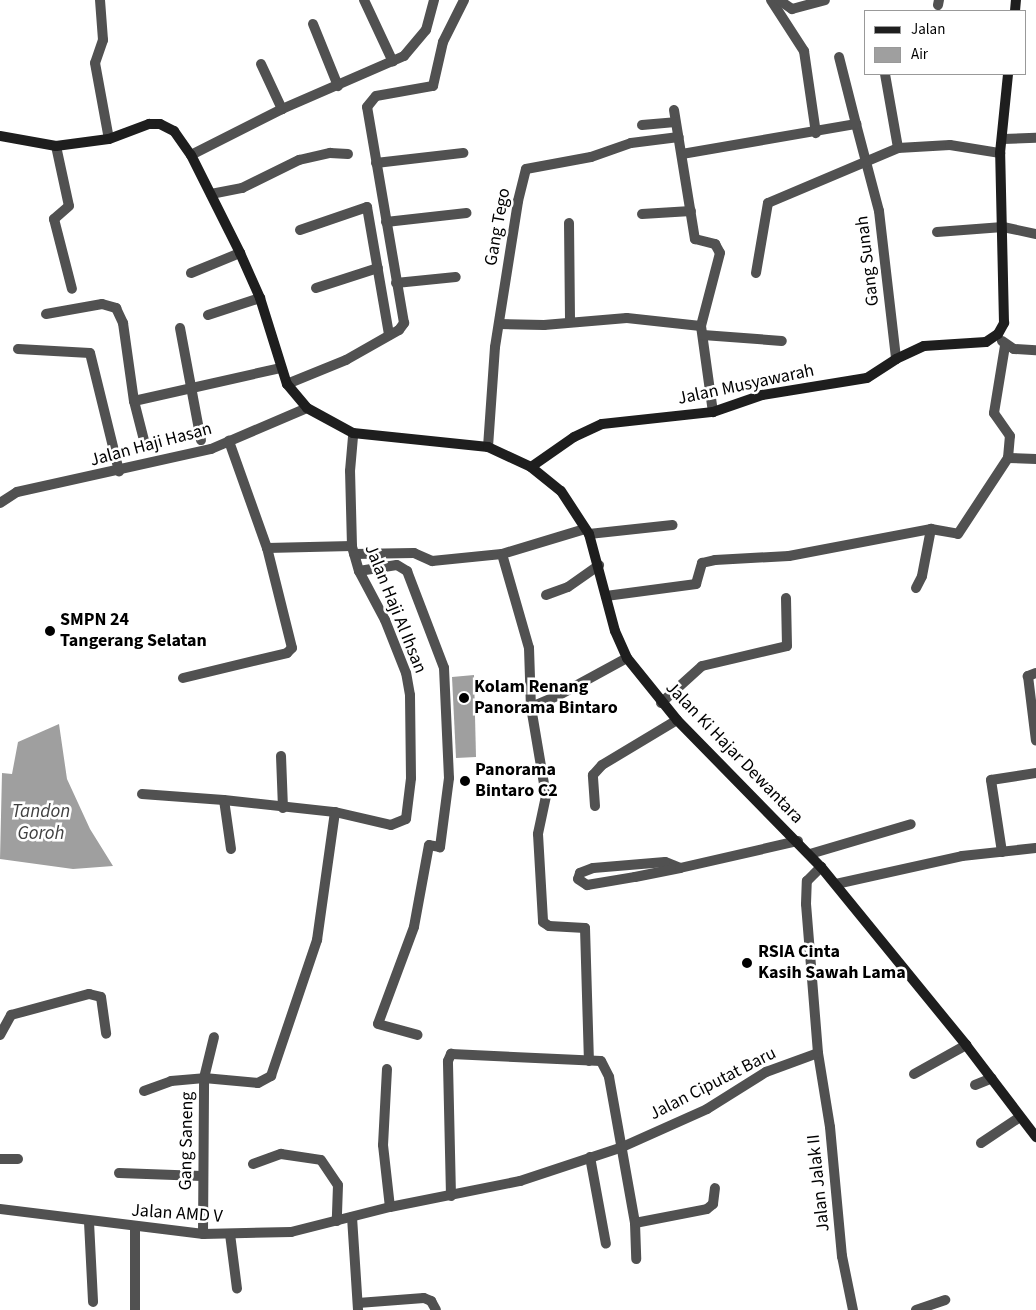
<!DOCTYPE html>
<style>
body{margin:0}
#map{position:relative;width:1036px;height:1310px;overflow:hidden;background:#fff;font-family:"Source Sans 3",sans-serif}
div>[style]{position:absolute}
[style*='--x']{left:calc(var(--x)*1px);top:calc(var(--y)*1px);width:calc(var(--w)*1px);rotate:calc(var(--a)*1deg)}
.water>*{inset:0;background:#9f9f9f}
.street>*{height:10px;margin:-5px;padding:0 5px;transform-origin:5px;border-radius:5px;background:#515151}
.secondary>*{height:10px;margin:-5px;padding:0 5px;transform-origin:5px;border-radius:5px;background:#1e1e1e}
.dots>*{width:14px;height:14px;translate:-50% -50%;box-sizing:border-box;border:2px solid #fff;border-radius:50%}
span{translate:-50% -50%;white-space:nowrap;text-align:center;line-height:1.15;-webkit-text-stroke:5px #fff;paint-order:stroke}
.street-label{font-size:18px;color:#000}
.poi-label{font-size:18px;color:#000;font-weight:700}
.left{translate:0 -50%;text-align:left}
.water-label{font-size:19px;color:#404040;font-style:italic}
.legend{position:absolute;left:864px;top:10px;width:162px;height:65px;box-sizing:border-box;background:#fff;border:1px solid #999;margin:0;padding:6px 9px;list-style:none;font-size:15px;color:#000}
.legend li{display:flex;align-items:center;gap:10px;height:25px}
.legend b{width:25px;border:1px solid #999}
</style>
<div id="map">
<div class="water">
<div style="clip-path:polygon(474px 675px,476px 757px,456px 758px,452px 677px)"></div>
<div style="clip-path:polygon(59px 724px,67px 779px,90px 829px,113px 866px,73px 869px,0 859px,2px 773px,12px 774px,18px 742px)"></div>
</div>
<div class="street">
<div style="--x:100;--y:0;--w:40;--a:85.7"></div>
<div style="--x:103;--y:40;--w:24;--a:109"></div>
<div style="--x:95;--y:63;--w:77;--a:79.6"></div>
<div style="--x:364;--y:0;--w:68;--a:64.9"></div>
<div style="--x:771;--y:0;--w:61;--a:57.1"></div>
<div style="--x:804;--y:51;--w:83;--a:81.7"></div>
<div style="--x:779;--y:0;--w:16;--a:35"></div>
<div style="--x:792;--y:9;--w:34;--a:-15"></div>
<div style="--x:938;--y:5;--w:5;--a:-79"></div>
<div style="--x:313;--y:24;--w:67;--a:68"></div>
<div style="--x:261;--y:64;--w:50;--a:65"></div>
<div style="--x:885;--y:74;--w:75;--a:80"></div>
<div style="--x:674;--y:110;--w:131;--a:80.8"></div>
<div style="--x:695;--y:239;--w:21;--a:14"></div>
<div style="--x:715;--y:244;--w:10;--a:61"></div>
<div style="--x:720;--y:253;--w:75;--a:104.6"></div>
<div style="--x:701;--y:326;--w:87;--a:82.1"></div>
<div style="--x:856;--y:124;--w:90;--a:75.2"></div>
<div style="--x:879;--y:211;--w:149;--a:83.4"></div>
<div style="--x:642;--y:125;--w:33;--a:-5"></div>
<div style="--x:1003;--y:139;--w:33;--a:-2"></div>
<div style="--x:56;--y:146;--w:61;--a:77.8"></div>
<div style="--x:69;--y:206;--w:20;--a:139"></div>
<div style="--x:54;--y:219;--w:72;--a:75.6"></div>
<div style="--x:682;--y:154;--w:177;--a:-9.8"></div>
<div style="--x:856;--y:124;--w:69;--a:-104.2"></div>
<div style="--x:191;--y:155;--w:102;--a:-26.8"></div>
<div style="--x:282;--y:109;--w:133;--a:-23.5"></div>
<div style="--x:404;--y:56;--w:34;--a:-50"></div>
<div style="--x:426;--y:30;--w:31;--a:-75"></div>
<div style="--x:376;--y:163;--w:88;--a:-6.6"></div>
<div style="--x:211;--y:194;--w:32;--a:-11"></div>
<div style="--x:242;--y:188;--w:64;--a:-26.2"></div>
<div style="--x:299;--y:160;--w:32;--a:-13"></div>
<div style="--x:330;--y:153;--w:18;--a:3"></div>
<div style="--x:642;--y:214;--w:49;--a:-3.5"></div>
<div style="--x:386;--y:222;--w:81;--a:-6.4"></div>
<div style="--x:569;--y:223;--w:99;--a:89.4"></div>
<div style="--x:300;--y:230;--w:71;--a:-18.9"></div>
<div style="--x:367;--y:207;--w:130;--a:80.2"></div>
<div style="--x:937;--y:232;--w:66;--a:-4.3"></div>
<div style="--x:1003;--y:227;--w:34;--a:12"></div>
<div style="--x:191;--y:273;--w:53;--a:-22.2"></div>
<div style="--x:756;--y:273;--w:71;--a:-80.3"></div>
<div style="--x:768;--y:203;--w:141;--a:-22.9"></div>
<div style="--x:898;--y:148;--w:52;--a:-3.3"></div>
<div style="--x:950;--y:145;--w:51;--a:9.1"></div>
<div style="--x:396;--y:283;--w:60;--a:-5.7"></div>
<div style="--x:316;--y:288;--w:65;--a:-17.9"></div>
<div style="--x:46;--y:314;--w:57;--a:-10.1"></div>
<div style="--x:102;--y:304;--w:15;--a:16"></div>
<div style="--x:116;--y:308;--w:17;--a:65"></div>
<div style="--x:123;--y:323;--w:79;--a:82"></div>
<div style="--x:134;--y:401;--w:44;--a:75.7"></div>
<div style="--x:208;--y:315;--w:55;--a:-18.1"></div>
<div style="--x:499;--y:324;--w:45;--a:1.3"></div>
<div style="--x:544;--y:325;--w:83;--a:-4.8"></div>
<div style="--x:627;--y:318;--w:74;--a:6.2"></div>
<div style="--x:180;--y:328;--w:114;--a:79.4"></div>
<div style="--x:703;--y:335;--w:79;--a:4.3"></div>
<div style="--x:1002;--y:341;--w:14;--a:34"></div>
<div style="--x:1014;--y:349;--w:22;--a:3"></div>
<div style="--x:18;--y:349;--w:72;--a:3.2"></div>
<div style="--x:90;--y:353;--w:122;--a:76.2"></div>
<div style="--x:287;--y:384;--w:64;--a:-22.1"></div>
<div style="--x:346;--y:360;--w:61;--a:-29.5"></div>
<div style="--x:399;--y:330;--w:9;--a:-54"></div>
<div style="--x:404;--y:323;--w:219;--a:-99.7"></div>
<div style="--x:367;--y:107;--w:14;--a:-51"></div>
<div style="--x:376;--y:96;--w:58;--a:-10"></div>
<div style="--x:433;--y:86;--w:45;--a:-77.2"></div>
<div style="--x:443;--y:42;--w:47;--a:-63.4"></div>
<div style="--x:134;--y:401;--w:151;--a:-12.7"></div>
<div style="--x:488;--y:447;--w:100;--a:-86"></div>
<div style="--x:495;--y:347;--w:148;--a:-81"></div>
<div style="--x:518;--y:201;--w:33;--a:-76"></div>
<div style="--x:526;--y:169;--w:66;--a:-10.5"></div>
<div style="--x:591;--y:157;--w:42;--a:-19.3"></div>
<div style="--x:631;--y:143;--w:48;--a:-7.1"></div>
<div style="--x:1008;--y:458;--w:28;--a:2"></div>
<div style="--x:0;--y:503;--w:20;--a:-33"></div>
<div style="--x:17;--y:492;--w:199;--a:-12.5"></div>
<div style="--x:211;--y:449;--w:104;--a:-23.1"></div>
<div style="--x:589;--y:534;--w:84;--a:-6.1"></div>
<div style="--x:267;--y:548;--w:85;--a:-1.3"></div>
<div style="--x:354;--y:554;--w:60;--a:-1"></div>
<div style="--x:414;--y:553;--w:20;--a:24"></div>
<div style="--x:432;--y:561;--w:70;--a:-5.7"></div>
<div style="--x:502;--y:554;--w:87;--a:-16.8"></div>
<div style="--x:502;--y:554;--w:98;--a:74"></div>
<div style="--x:529;--y:648;--w:59;--a:88.1"></div>
<div style="--x:531;--y:707;--w:90;--a:80.4"></div>
<div style="--x:546;--y:796;--w:39;--a:102"></div>
<div style="--x:538;--y:834;--w:88;--a:86.7"></div>
<div style="--x:543;--y:922;--w:7;--a:34"></div>
<div style="--x:549;--y:926;--w:36;--a:3"></div>
<div style="--x:585;--y:928;--w:133;--a:88.3"></div>
<div style="--x:359;--y:571;--w:38;--a:-9"></div>
<div style="--x:397;--y:565;--w:12;--a:31"></div>
<div style="--x:407;--y:571;--w:104;--a:69.1"></div>
<div style="--x:444;--y:668;--w:110;--a:87.4"></div>
<div style="--x:449;--y:778;--w:70;--a:97.4"></div>
<div style="--x:440;--y:847;--w:11;--a:-170"></div>
<div style="--x:429;--y:845;--w:83;--a:100.4"></div>
<div style="--x:414;--y:927;--w:103;--a:110.4"></div>
<div style="--x:378;--y:1024;--w:41;--a:15.4"></div>
<div style="--x:916;--y:588;--w:13;--a:-63"></div>
<div style="--x:922;--y:576;--w:48;--a:-79.2"></div>
<div style="--x:546;--y:595;--w:23;--a:-20"></div>
<div style="--x:568;--y:587;--w:38;--a:-35"></div>
<div style="--x:606;--y:596;--w:91;--a:-7.6"></div>
<div style="--x:696;--y:584;--w:22;--a:-74"></div>
<div style="--x:702;--y:563;--w:13;--a:-13"></div>
<div style="--x:715;--y:560;--w:74;--a:-3.1"></div>
<div style="--x:789;--y:556;--w:145;--a:-10.8"></div>
<div style="--x:931;--y:529;--w:27;--a:10"></div>
<div style="--x:958;--y:534;--w:91;--a:-56.7"></div>
<div style="--x:1008;--y:458;--w:22;--a:-85"></div>
<div style="--x:1010;--y:436;--w:28;--a:-125"></div>
<div style="--x:994;--y:413;--w:68;--a:-80.7"></div>
<div style="--x:1036;--y:673;--w:9;--a:159"></div>
<div style="--x:1028;--y:676;--w:65;--a:83"></div>
<div style="--x:183;--y:678;--w:107;--a:-13.5"></div>
<div style="--x:287;--y:653;--w:7;--a:-45"></div>
<div style="--x:292;--y:648;--w:103;--a:-104"></div>
<div style="--x:267;--y:548;--w:114;--a:-109.6"></div>
<div style="--x:661;--y:703;--w:55;--a:-42.1"></div>
<div style="--x:702;--y:666;--w:87;--a:-13.2"></div>
<div style="--x:787;--y:646;--w:48;--a:-91.2"></div>
<div style="--x:531;--y:707;--w:30;--a:-23"></div>
<div style="--x:559;--y:695;--w:77;--a:-28.6"></div>
<div style="--x:281;--y:756;--w:52;--a:87.8"></div>
<div style="--x:142;--y:794;--w:82;--a:4.2"></div>
<div style="--x:595;--y:806;--w:31;--a:-94"></div>
<div style="--x:593;--y:775;--w:13;--a:-48"></div>
<div style="--x:602;--y:765;--w:87;--a:-31"></div>
<div style="--x:231;--y:849;--w:49;--a:-98.1"></div>
<div style="--x:224;--y:800;--w:112;--a:6.2"></div>
<div style="--x:335;--y:812;--w:57;--a:13.1"></div>
<div style="--x:391;--y:825;--w:16;--a:-22"></div>
<div style="--x:406;--y:819;--w:41;--a:-83"></div>
<div style="--x:411;--y:778;--w:83;--a:-90.7"></div>
<div style="--x:410;--y:695;--w:22;--a:-100"></div>
<div style="--x:406;--y:673;--w:57;--a:-111.6"></div>
<div style="--x:385;--y:620;--w:55;--a:-118"></div>
<div style="--x:359;--y:571;--w:26;--a:-106"></div>
<div style="--x:352;--y:546;--w:75;--a:-91.5"></div>
<div style="--x:350;--y:471;--w:38;--a:-85"></div>
<div style="--x:1002;--y:852;--w:73;--a:-98.7"></div>
<div style="--x:991;--y:780;--w:46;--a:-8.8"></div>
<div style="--x:810;--y:854;--w:105;--a:-16.5"></div>
<div style="--x:680;--y:868;--w:16;--a:-158"></div>
<div style="--x:665;--y:862;--w:72;--a:175.2"></div>
<div style="--x:593;--y:868;--w:14;--a:159"></div>
<div style="--x:580;--y:873;--w:6;--a:108"></div>
<div style="--x:578;--y:879;--w:11;--a:34"></div>
<div style="--x:587;--y:885;--w:49;--a:-9.5"></div>
<div style="--x:635;--y:877;--w:46;--a:-11.3"></div>
<div style="--x:680;--y:868;--w:121;--a:-12.9"></div>
<div style="--x:836;--y:884;--w:129;--a:-12.5"></div>
<div style="--x:962;--y:856;--w:74;--a:-6.2"></div>
<div style="--x:0;--y:1035;--w:23;--a:-61"></div>
<div style="--x:11;--y:1015;--w:81;--a:-15.1"></div>
<div style="--x:89;--y:994;--w:12;--a:14"></div>
<div style="--x:101;--y:997;--w:37;--a:82"></div>
<div style="--x:818;--y:1053;--w:75;--a:80.8"></div>
<div style="--x:830;--y:1127;--w:130;--a:84.7"></div>
<div style="--x:842;--y:1256;--w:55;--a:78.5"></div>
<div style="--x:387;--y:1069;--w:76;--a:93"></div>
<div style="--x:383;--y:1145;--w:62;--a:83.6"></div>
<div style="--x:914;--y:1074;--w:60;--a:-29.1"></div>
<div style="--x:975;--y:1085;--w:18;--a:-22"></div>
<div style="--x:144;--y:1091;--w:29;--a:-20"></div>
<div style="--x:171;--y:1081;--w:33;--a:-5"></div>
<div style="--x:204;--y:1078;--w:42;--a:-76.3"></div>
<div style="--x:981;--y:1143;--w:47;--a:-33.7"></div>
<div style="--x:590;--y:1157;--w:88;--a:79.6"></div>
<div style="--x:0;--y:1159;--w:18;--a:0"></div>
<div style="--x:253;--y:1164;--w:30;--a:-20"></div>
<div style="--x:281;--y:1154;--w:40;--a:8.5"></div>
<div style="--x:321;--y:1160;--w:30;--a:56"></div>
<div style="--x:338;--y:1185;--w:36;--a:92"></div>
<div style="--x:119;--y:1173;--w:83;--a:2.1"></div>
<div style="--x:451;--y:1196;--w:135;--a:-91.3"></div>
<div style="--x:448;--y:1061;--w:8;--a:-67"></div>
<div style="--x:451;--y:1054;--w:150;--a:2.7"></div>
<div style="--x:601;--y:1061;--w:18;--a:63"></div>
<div style="--x:609;--y:1077;--w:148;--a:79.9"></div>
<div style="--x:635;--y:1223;--w:36;--a:88"></div>
<div style="--x:0;--y:1209;--w:205;--a:7"></div>
<div style="--x:203;--y:1234;--w:88;--a:-1.3"></div>
<div style="--x:291;--y:1232;--w:102;--a:-14.2"></div>
<div style="--x:390;--y:1207;--w:133;--a:-11.3"></div>
<div style="--x:520;--y:1181;--w:105;--a:-18.3"></div>
<div style="--x:620;--y:1148;--w:95;--a:-24.1"></div>
<div style="--x:707;--y:1109;--w:70;--a:-32.1"></div>
<div style="--x:766;--y:1072;--w:55;--a:-20.1"></div>
<div style="--x:818;--y:1053;--w:149;--a:-94.6"></div>
<div style="--x:806;--y:904;--w:23;--a:-88"></div>
<div style="--x:807;--y:881;--w:20;--a:-45"></div>
<div style="--x:352;--y:1217;--w:93;--a:86.3"></div>
<div style="--x:89;--y:1222;--w:80;--a:87.1"></div>
<div style="--x:635;--y:1223;--w:73;--a:-11"></div>
<div style="--x:707;--y:1209;--w:8;--a:-40"></div>
<div style="--x:713;--y:1204;--w:16;--a:-83"></div>
<div style="--x:135;--y:1228;--w:82;--a:90"></div>
<div style="--x:203;--y:1234;--w:156;--a:-89.6"></div>
<div style="--x:204;--y:1078;--w:54;--a:5.3"></div>
<div style="--x:258;--y:1083;--w:15;--a:-28"></div>
<div style="--x:271;--y:1076;--w:144;--a:-71.3"></div>
<div style="--x:317;--y:940;--w:129;--a:-82"></div>
<div style="--x:230;--y:1234;--w:55;--a:82.7"></div>
<div style="--x:358;--y:1303;--w:66;--a:-4.3"></div>
<div style="--x:424;--y:1298;--w:8;--a:23"></div>
<div style="--x:431;--y:1301;--w:10;--a:61"></div>
<div style="--x:916;--y:1310;--w:31;--a:-19"></div>
</div>
<div class="secondary">
<div style="--x:1015;--y:11;--w:11;--a:-85"></div>
<div style="--x:0;--y:136;--w:57;--a:10.1"></div>
<div style="--x:56;--y:146;--w:53;--a:-7.5"></div>
<div style="--x:109;--y:139;--w:43;--a:-20.6"></div>
<div style="--x:149;--y:124;--w:11;--a:0"></div>
<div style="--x:160;--y:124;--w:16;--a:27"></div>
<div style="--x:174;--y:131;--w:29;--a:55"></div>
<div style="--x:191;--y:155;--w:110;--a:63.4"></div>
<div style="--x:240;--y:253;--w:49;--a:66"></div>
<div style="--x:260;--y:298;--w:90;--a:72.6"></div>
<div style="--x:287;--y:384;--w:31;--a:50"></div>
<div style="--x:307;--y:408;--w:52;--a:28.5"></div>
<div style="--x:353;--y:433;--w:136;--a:5.9"></div>
<div style="--x:488;--y:447;--w:47;--a:24.9"></div>
<div style="--x:531;--y:467;--w:38;--a:39"></div>
<div style="--x:561;--y:491;--w:51;--a:56.9"></div>
<div style="--x:589;--y:534;--w:100;--a:75"></div>
<div style="--x:615;--y:631;--w:30;--a:66"></div>
<div style="--x:627;--y:658;--w:80;--a:51.1"></div>
<div style="--x:677;--y:720;--w:206;--a:45.6"></div>
<div style="--x:821;--y:867;--w:230;--a:50.8"></div>
<div style="--x:966;--y:1045;--w:116;--a:52.7"></div>
<div style="--x:531;--y:467;--w:52;--a:-34.9"></div>
<div style="--x:574;--y:437;--w:31;--a:-25"></div>
<div style="--x:602;--y:424;--w:112;--a:-6.2"></div>
<div style="--x:713;--y:412;--w:52;--a:-19.1"></div>
<div style="--x:762;--y:395;--w:106;--a:-9.2"></div>
<div style="--x:867;--y:378;--w:35;--a:-33"></div>
<div style="--x:896;--y:359;--w:31;--a:-25"></div>
<div style="--x:924;--y:346;--w:62;--a:-3.7"></div>
<div style="--x:986;--y:342;--w:14;--a:-34"></div>
<div style="--x:998;--y:334;--w:13;--a:-61"></div>
<div style="--x:1004;--y:323;--w:170;--a:-91.3"></div>
<div style="--x:1000;--y:153;--w:79;--a:-84.2"></div>
</div>
<div class="dots">
<div style="left:50px;top:631px;background:#000"></div>
<div style="left:464px;top:698px;background:#000"></div>
<div style="left:465px;top:781px;background:#000"></div>
<div style="left:747px;top:963px;background:#000"></div>
</div>
<div class="street-label">
<span style="left:498px;top:227px;rotate:-80deg">Gang Tego</span>
<span style="left:868px;top:261px;rotate:-97deg">Gang Sunah</span>
<span style="left:746px;top:385px;rotate:-12deg">Jalan Musyawarah</span>
<span style="left:151px;top:445px;rotate:-15deg">Jalan Haji Hasan</span>
<span style="left:395px;top:609px;rotate:68deg">Jalan Haji Al Ihsan</span>
<span style="left:734px;top:753px;rotate:46deg">Jalan Ki Hajar Dewantara</span>
<span style="left:713px;top:1084px;rotate:-27deg">Jalan Ciputat Baru</span>
<span style="left:187px;top:1141px;rotate:-89deg">Gang Saneng</span>
<span style="left:819px;top:1183px;rotate:-96deg">Jalan Jalak II</span>
<span style="left:177px;top:1214px;rotate:4deg">Jalan AMD V</span>
</div>
<div class="poi-label">
<span class="left" style="left:60px;top:631px">SMPN 24<br>Tangerang Selatan</span>
<span class="left" style="left:474px;top:698px">Kolam Renang<br>Panorama Bintaro</span>
<span class="left" style="left:475px;top:781px">Panorama<br>Bintaro C2</span>
<span class="left" style="left:758px;top:963px">RSIA Cinta<br>Kasih Sawah Lama</span>
</div>
<div class="water-label">
<span style="left:41px;top:823px">Tandon<br>Goroh</span>
</div>
<ul class="legend">
<li><b style="height:6px;background:#1e1e1e"></b>Jalan</li>
<li><b style="height:14px;background:#9f9f9f"></b>Air</li>
</ul>
</div>
